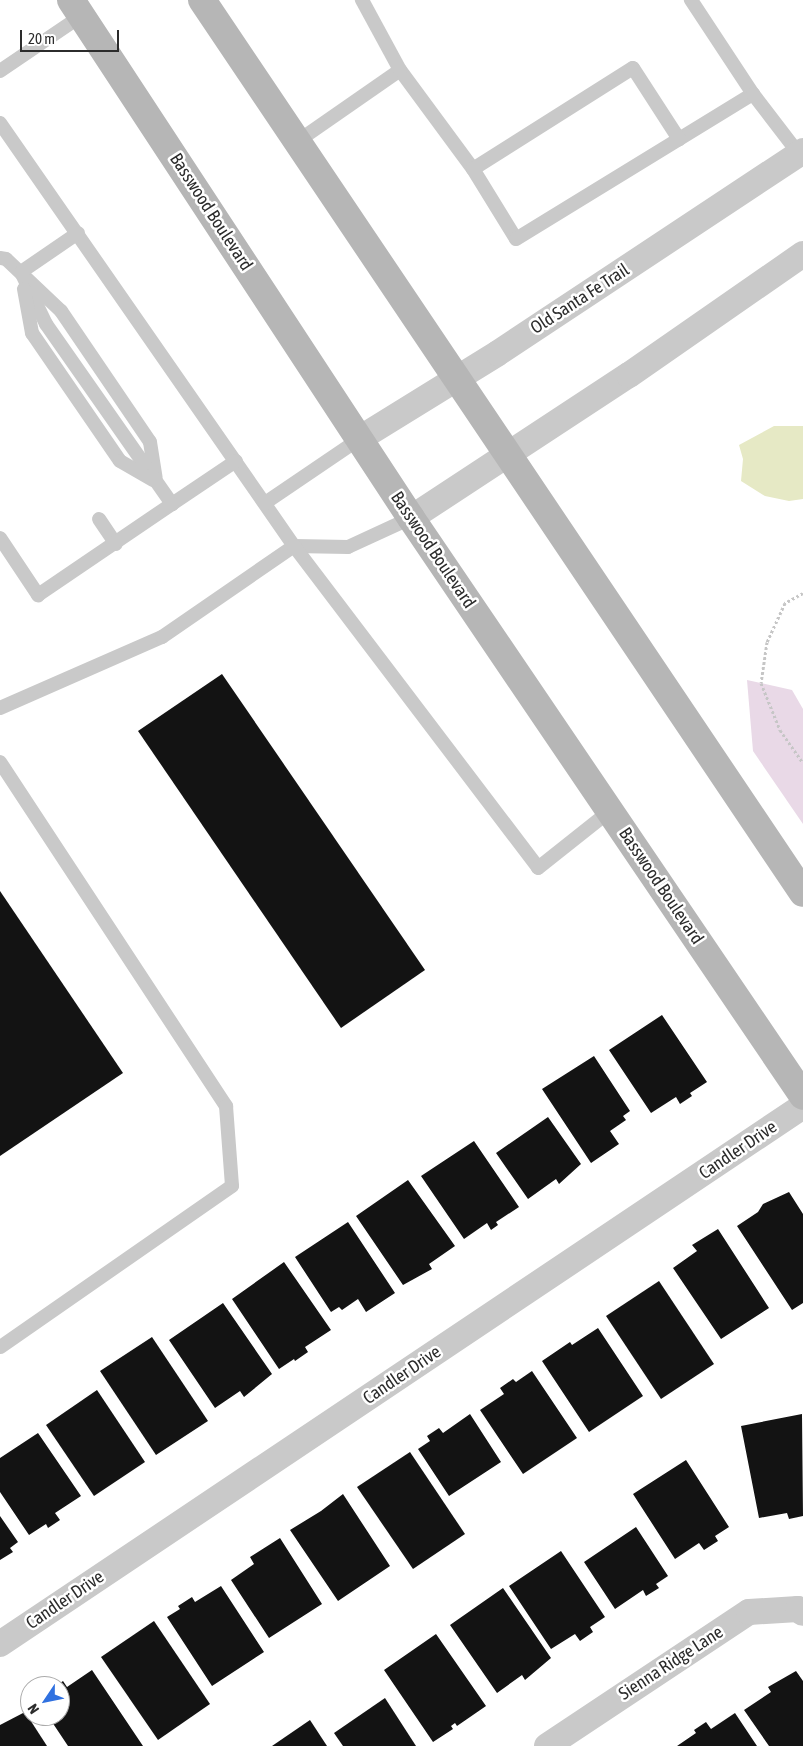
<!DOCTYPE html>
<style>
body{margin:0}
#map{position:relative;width:803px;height:1746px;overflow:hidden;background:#fff;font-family:"Asap Condensed",sans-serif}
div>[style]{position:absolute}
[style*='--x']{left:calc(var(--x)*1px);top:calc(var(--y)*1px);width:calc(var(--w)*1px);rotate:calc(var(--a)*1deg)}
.green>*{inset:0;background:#e9d9e7}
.water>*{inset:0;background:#e6e9c5}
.building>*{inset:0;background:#131313}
.path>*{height:3px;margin-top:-1.5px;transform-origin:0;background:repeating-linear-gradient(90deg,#c6c6c6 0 2.5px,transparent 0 5px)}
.service>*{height:14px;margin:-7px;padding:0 7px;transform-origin:7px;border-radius:7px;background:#c9c9c9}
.minor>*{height:26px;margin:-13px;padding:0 13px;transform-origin:13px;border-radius:13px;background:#c9c9c9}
.secondary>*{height:28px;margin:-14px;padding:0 14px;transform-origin:14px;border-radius:14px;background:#b6b6b6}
span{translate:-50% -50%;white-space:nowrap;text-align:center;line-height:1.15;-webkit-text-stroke:5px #fff;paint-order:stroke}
.street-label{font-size:18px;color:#2c2c2c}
.north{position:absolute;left:20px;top:1676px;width:50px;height:50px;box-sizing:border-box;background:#fff;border:1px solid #ababab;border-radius:50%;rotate:236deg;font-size:14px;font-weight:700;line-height:20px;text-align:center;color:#2c2c2c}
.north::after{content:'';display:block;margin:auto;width:18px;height:22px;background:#3071e0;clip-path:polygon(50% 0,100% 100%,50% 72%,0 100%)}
.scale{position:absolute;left:20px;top:30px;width:99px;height:22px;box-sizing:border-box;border:2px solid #2c2c2c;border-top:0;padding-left:6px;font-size:15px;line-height:18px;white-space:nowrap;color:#2c2c2c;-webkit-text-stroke:4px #fff;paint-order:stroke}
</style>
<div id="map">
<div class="green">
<div style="clip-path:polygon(747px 680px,792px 690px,803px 709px,803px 824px,753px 751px)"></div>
</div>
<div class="water">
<div style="clip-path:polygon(774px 426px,803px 426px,803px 499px,789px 501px,765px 496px,741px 481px,743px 459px,739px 445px)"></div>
</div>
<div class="building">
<div style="clip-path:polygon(222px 674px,425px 970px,341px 1028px,138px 731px)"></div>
<div style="clip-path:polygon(0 891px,123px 1073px,0 1156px)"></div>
<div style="clip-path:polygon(662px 1015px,707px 1082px,690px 1093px,692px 1096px,680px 1104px,676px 1097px,651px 1113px,609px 1050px)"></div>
<div style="clip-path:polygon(594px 1056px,630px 1111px,623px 1116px,626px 1120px,610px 1131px,619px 1144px,591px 1163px,542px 1089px)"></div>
<div style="clip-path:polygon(548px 1117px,581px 1164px,559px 1184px,556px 1179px,528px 1199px,496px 1153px)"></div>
<div style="clip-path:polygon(474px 1141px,519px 1207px,496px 1222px,498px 1225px,491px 1230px,487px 1223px,464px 1239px,421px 1176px)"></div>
<div style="clip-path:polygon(408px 1180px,455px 1246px,429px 1264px,432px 1269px,403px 1285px,356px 1216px)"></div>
<div style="clip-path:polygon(789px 1192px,803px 1214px,803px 1303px,792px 1310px,737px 1226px,758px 1212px,763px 1204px)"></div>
<div style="clip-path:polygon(348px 1222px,395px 1293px,366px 1312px,358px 1299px,342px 1310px,339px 1307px,331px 1312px,295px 1257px)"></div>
<div style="clip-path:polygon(718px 1229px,769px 1308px,721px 1339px,673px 1268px,697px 1251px,692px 1245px)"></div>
<div style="clip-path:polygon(284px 1262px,331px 1330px,305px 1347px,308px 1352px,295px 1361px,294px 1359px,279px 1369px,232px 1299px)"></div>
<div style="clip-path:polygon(659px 1281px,714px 1364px,661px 1399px,606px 1316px)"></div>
<div style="clip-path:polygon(223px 1303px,272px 1374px,244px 1397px,240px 1391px,215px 1408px,169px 1340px)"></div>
<div style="clip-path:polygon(598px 1328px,643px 1396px,589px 1432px,542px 1361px,570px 1342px,572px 1345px)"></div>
<div style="clip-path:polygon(152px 1337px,208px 1421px,156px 1455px,100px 1371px)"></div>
<div style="clip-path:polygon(532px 1371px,577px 1438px,523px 1474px,480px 1410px,504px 1394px,500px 1388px,513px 1379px,516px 1382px)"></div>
<div style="clip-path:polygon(97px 1390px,145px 1462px,94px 1496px,46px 1425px)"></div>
<div style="clip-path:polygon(470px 1414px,501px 1462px,449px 1496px,418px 1449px,430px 1441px,427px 1436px,439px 1428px,443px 1433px)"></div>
<div style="clip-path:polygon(802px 1414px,803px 1516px,789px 1519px,787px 1513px,759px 1518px,741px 1426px)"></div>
<div style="clip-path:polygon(38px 1433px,81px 1496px,55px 1513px,60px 1520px,48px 1528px,46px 1524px,29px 1535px,0 1492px,0 1458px)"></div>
<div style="clip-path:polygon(410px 1452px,465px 1534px,413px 1569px,357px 1487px)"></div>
<div style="clip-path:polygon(686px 1460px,729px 1527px,715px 1536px,718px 1541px,704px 1550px,699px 1543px,675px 1559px,633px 1494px)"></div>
<div style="clip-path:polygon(343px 1494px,390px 1566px,338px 1601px,290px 1530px,321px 1511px)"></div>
<div style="clip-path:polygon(0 1516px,18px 1542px,10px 1548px,13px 1552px,0 1560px)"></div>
<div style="clip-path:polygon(636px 1527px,668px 1576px,656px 1584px,659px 1588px,646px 1596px,643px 1590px,615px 1609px,584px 1562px)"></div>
<div style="clip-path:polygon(280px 1538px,322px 1604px,269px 1638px,231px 1580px,254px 1564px,250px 1557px)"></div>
<div style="clip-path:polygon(561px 1551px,605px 1617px,590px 1627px,593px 1632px,580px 1641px,575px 1634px,551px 1649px,509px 1586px)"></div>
<div style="clip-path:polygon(221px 1586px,264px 1652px,212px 1686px,167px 1617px,180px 1609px,178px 1606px,192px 1597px,195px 1602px)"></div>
<div style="clip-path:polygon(503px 1588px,551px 1658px,525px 1680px,522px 1675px,497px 1693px,450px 1625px)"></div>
<div style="clip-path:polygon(154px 1621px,210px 1704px,158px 1740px,101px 1657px)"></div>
<div style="clip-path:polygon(436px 1634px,486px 1706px,457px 1726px,455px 1723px,451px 1726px,453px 1729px,433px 1742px,384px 1670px)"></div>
<div style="clip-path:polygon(92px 1670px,143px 1746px,68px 1746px,48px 1716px,60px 1716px,60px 1686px,56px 1686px,63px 1681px,67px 1687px)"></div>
<div style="clip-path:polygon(796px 1671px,803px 1681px,803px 1746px,769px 1746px,744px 1710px,771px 1692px,768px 1687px)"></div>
<div style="clip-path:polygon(385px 1698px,416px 1746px,343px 1746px,334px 1733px)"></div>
<div style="clip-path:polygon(25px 1712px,47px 1746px,0 1746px,0 1725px)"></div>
<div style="clip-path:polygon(735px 1713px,757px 1746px,677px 1746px,696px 1733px,694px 1730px,706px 1722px,711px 1729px)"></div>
<div style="clip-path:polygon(310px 1720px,327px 1746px,272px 1746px)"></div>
</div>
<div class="path">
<div style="--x:803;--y:593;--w:21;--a:151"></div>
<div style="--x:785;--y:603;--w:43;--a:114.8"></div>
<div style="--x:767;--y:642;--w:41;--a:98.3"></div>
<div style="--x:761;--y:683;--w:51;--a:68"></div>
<div style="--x:780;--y:730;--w:40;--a:55.1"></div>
</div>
<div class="service">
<div style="--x:400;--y:70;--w:123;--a:53.6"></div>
<div style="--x:473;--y:169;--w:82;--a:58.4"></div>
<div style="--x:516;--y:239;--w:278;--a:-31.5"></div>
<div style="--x:753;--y:94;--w:113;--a:-123.4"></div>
<div style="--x:0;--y:71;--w:98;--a:-34.2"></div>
<div style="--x:753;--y:94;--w:76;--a:52.5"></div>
<div style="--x:0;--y:123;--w:515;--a:55.2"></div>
<div style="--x:294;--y:546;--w:54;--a:1.1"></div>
<div style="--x:348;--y:547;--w:69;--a:-24.7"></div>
<div style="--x:298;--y:141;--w:124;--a:-34.8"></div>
<div style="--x:400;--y:70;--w:80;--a:-118.5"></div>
<div style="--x:473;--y:169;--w:189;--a:-32.3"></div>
<div style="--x:633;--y:68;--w:85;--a:57.1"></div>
<div style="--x:0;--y:258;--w:6;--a:9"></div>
<div style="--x:6;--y:259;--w:76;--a:43.4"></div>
<div style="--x:61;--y:311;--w:158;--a:55.8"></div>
<div style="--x:150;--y:442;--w:36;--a:81"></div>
<div style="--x:21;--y:272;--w:58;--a:64.3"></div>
<div style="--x:46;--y:324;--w:220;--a:55"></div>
<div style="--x:172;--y:504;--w:77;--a:-33.9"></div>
<div style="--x:21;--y:272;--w:69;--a:-34.4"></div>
<div style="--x:24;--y:289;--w:45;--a:79.7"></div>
<div style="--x:32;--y:333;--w:155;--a:55.5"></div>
<div style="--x:120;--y:461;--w:38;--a:30"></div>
<div style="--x:265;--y:503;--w:114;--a:-34.2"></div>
<div style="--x:99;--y:519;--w:30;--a:56"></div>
<div style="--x:0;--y:538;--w:69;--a:56.3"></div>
<div style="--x:38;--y:595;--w:162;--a:-34.2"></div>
<div style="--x:0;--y:708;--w:177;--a:-23.7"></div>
<div style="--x:162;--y:637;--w:160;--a:-34.6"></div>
<div style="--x:294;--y:546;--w:404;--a:52.8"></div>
<div style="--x:538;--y:868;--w:92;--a:-38.4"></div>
<div style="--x:0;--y:762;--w:412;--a:56.7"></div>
<div style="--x:226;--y:1106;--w:80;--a:85.7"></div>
<div style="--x:232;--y:1186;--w:282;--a:145.2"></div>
</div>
<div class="minor">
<div style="--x:359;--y:439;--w:163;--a:-31.7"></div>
<div style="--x:498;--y:353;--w:366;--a:-33.5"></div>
<div style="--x:411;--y:518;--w:261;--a:-33.3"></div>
<div style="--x:629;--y:375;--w:212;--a:-34.8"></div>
<div style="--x:0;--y:1644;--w:967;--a:-33.82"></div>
<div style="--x:547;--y:1746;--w:242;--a:-33.6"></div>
<div style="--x:749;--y:1612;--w:49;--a:-3.5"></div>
<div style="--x:798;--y:1609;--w:6;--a:39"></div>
</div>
<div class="secondary">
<div style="--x:71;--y:0;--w:620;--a:56.72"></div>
<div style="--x:411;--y:518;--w:698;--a:55.85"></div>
<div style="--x:202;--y:0;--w:1076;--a:56.06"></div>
</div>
<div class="street-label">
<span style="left:211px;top:212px;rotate:57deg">Basswood Boulevard</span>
<span style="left:580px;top:299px;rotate:-33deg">Old Santa Fe Trail</span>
<span style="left:433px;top:550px;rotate:56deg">Basswood Boulevard</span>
<span style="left:661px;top:886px;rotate:56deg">Basswood Boulevard</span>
<span style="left:738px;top:1150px;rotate:-34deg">Candler Drive</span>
<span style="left:402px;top:1375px;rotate:-34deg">Candler Drive</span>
<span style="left:65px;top:1600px;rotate:-34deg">Candler Drive</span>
<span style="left:671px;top:1663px;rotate:-33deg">Sienna Ridge Lane</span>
</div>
<div class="north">N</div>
<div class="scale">20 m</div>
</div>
